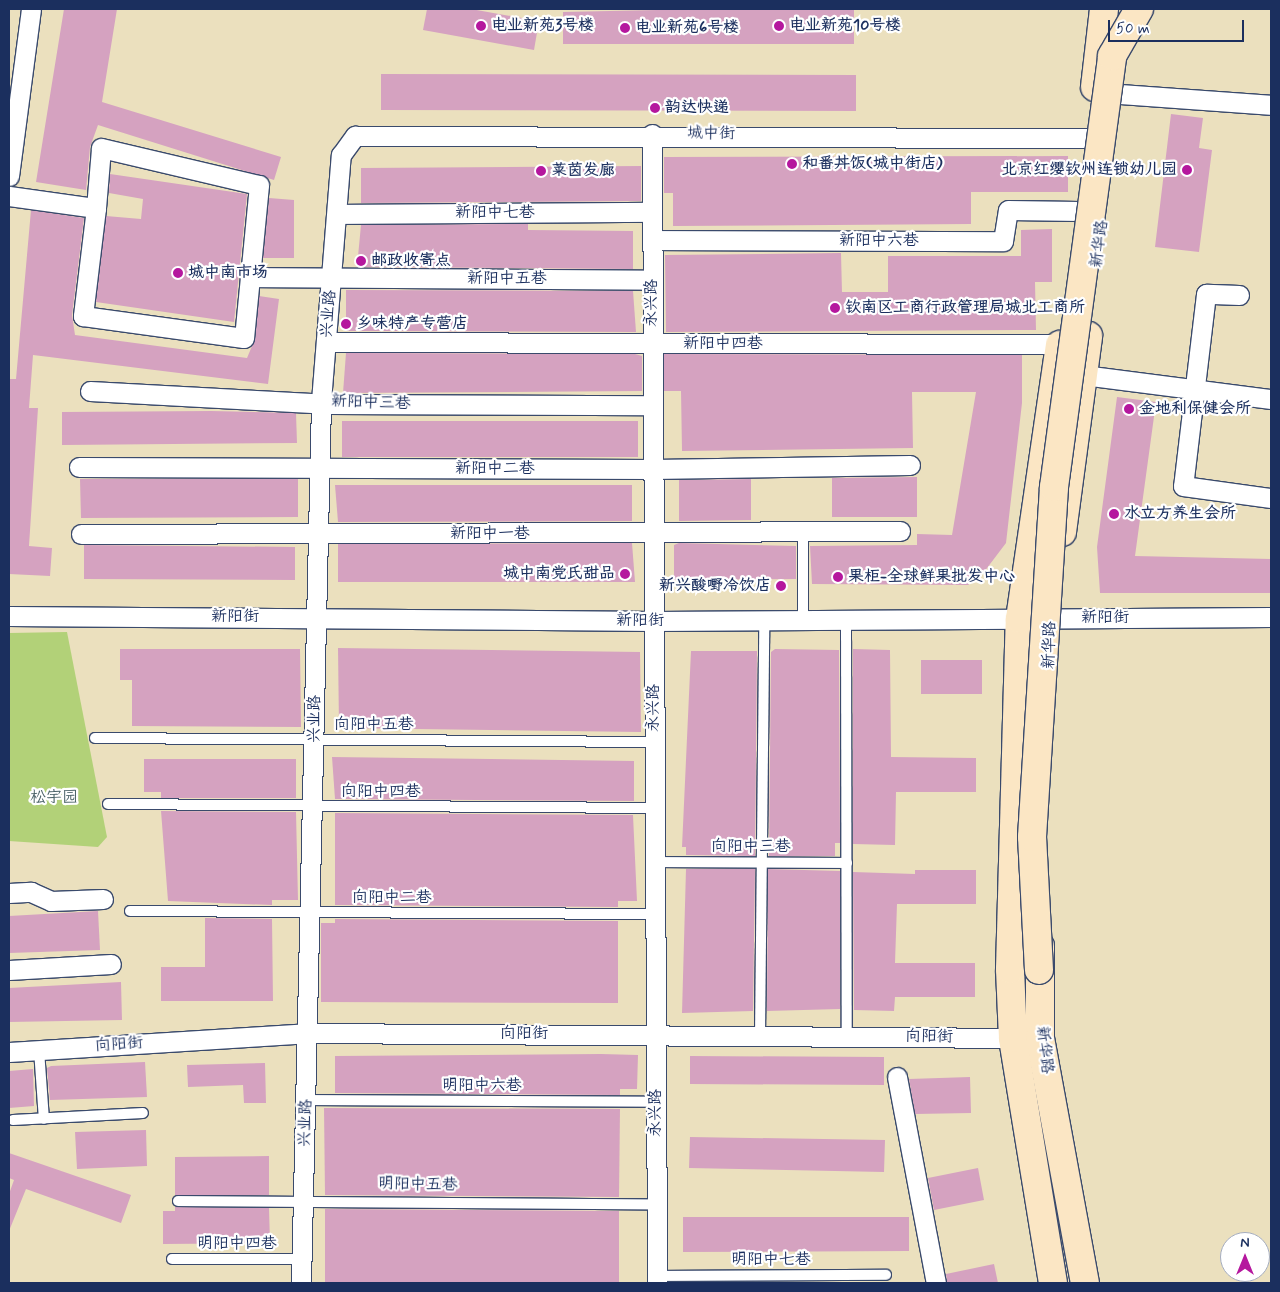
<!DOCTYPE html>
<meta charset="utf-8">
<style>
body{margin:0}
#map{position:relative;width:1280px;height:1292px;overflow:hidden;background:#ebe0be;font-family:Mynerve,"LXGW WenKai TC",sans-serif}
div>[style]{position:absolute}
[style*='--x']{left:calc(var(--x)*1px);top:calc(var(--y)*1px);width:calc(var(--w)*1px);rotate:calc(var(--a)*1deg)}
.green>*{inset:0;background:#b2d178}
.building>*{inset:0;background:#d5a2c0}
.roads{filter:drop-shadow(1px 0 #3a4a6c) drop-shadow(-1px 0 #3a4a6c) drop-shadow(0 1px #3a4a6c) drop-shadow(0 -1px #3a4a6c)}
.lane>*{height:10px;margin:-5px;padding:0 5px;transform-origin:5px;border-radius:5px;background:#fff}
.street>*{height:19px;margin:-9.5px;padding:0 9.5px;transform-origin:9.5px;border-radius:9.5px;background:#fff}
.secondary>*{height:28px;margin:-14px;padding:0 14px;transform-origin:14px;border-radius:14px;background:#fbe6c4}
.bridges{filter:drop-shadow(1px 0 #3a4a6c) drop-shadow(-1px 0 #3a4a6c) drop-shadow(0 1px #3a4a6c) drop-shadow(0 -1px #3a4a6c)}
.secondary-bridge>*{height:28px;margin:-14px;padding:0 14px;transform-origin:14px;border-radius:14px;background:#fbe6c4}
.dots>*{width:14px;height:14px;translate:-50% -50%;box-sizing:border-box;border:2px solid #fff;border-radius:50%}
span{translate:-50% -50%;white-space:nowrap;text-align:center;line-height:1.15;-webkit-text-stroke:4.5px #fff;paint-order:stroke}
.poi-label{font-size:16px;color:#1b2f5e;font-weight:700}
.left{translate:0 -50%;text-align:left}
.right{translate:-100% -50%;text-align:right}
.street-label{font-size:16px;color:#1b2f5e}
.park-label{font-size:16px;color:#486066}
.frame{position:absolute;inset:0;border:10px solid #1b2f5e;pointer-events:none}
.north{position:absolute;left:1220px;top:1232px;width:50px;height:50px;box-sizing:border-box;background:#fff;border:1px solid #a4acbf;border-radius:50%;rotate:0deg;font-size:14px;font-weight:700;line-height:20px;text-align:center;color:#1b2f5e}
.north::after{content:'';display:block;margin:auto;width:18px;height:22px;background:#b5179e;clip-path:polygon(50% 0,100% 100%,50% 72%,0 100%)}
.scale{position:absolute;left:1108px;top:20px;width:136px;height:22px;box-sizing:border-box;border:2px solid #1b2f5e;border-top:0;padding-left:6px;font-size:15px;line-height:18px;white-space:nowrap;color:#1b2f5e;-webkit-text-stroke:4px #fff;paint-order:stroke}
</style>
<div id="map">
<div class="green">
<div style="clip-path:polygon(67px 632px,107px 837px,98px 847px,9px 841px,9px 633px)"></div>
</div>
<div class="building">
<div style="clip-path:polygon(64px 9px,117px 9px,102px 102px,281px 157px,274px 180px,98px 125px,90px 147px,86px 190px,36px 182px)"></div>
<div style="clip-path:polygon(427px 9px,471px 9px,539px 21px,534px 50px,423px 30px)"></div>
<div style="clip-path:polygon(704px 9px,854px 9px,854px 44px,563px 44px,563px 12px)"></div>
<div style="clip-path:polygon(381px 74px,856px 75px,856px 111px,381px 110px)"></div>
<div style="clip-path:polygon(1171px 114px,1203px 118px,1199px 148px,1212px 150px,1199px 252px,1155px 247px)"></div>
<div style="clip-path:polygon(1068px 156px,1068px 192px,971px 192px,971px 224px,673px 226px,673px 193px,664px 193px,664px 157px)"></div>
<div style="clip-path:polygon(641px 166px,641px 201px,361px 203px,361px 168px)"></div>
<div style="clip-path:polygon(110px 174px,247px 194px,234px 322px,96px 302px,106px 216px,141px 219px,143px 199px,109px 193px)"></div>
<div style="clip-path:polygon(269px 198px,294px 200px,294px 258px,263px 258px)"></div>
<div style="clip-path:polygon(31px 210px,84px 218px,72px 315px,75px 335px,247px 358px,255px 339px,259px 296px,279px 299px,268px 384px,33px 355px,29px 408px,38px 408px,29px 546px,52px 548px,50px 576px,9px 574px,9px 379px,16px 379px)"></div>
<div style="clip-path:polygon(528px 224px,528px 230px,633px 231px,633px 269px,357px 267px,361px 225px)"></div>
<div style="clip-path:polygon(1052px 229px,1052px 282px,1035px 282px,1036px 330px,666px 332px,665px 255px,841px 253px,842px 292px,888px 292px,888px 256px,1021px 256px,1021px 230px)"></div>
<div style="clip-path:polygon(346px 290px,633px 291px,636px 332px,346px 331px)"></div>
<div style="clip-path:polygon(346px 353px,635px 354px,642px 356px,642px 391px,343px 393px)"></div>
<div style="clip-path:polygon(664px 354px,1022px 355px,1022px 403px,1006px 543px,984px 572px,968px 585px,812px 584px,810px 546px,917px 545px,917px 534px,952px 535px,976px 392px,912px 392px,913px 448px,682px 451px,681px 391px,664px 391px)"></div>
<div style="clip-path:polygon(1117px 397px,1156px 402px,1135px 556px,1271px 559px,1271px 593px,1100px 593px,1097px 547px)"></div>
<div style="clip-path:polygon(211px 411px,296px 413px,297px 443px,62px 445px,62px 412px)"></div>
<div style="clip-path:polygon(342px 421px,638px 421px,638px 457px,342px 457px)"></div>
<div style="clip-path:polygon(917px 477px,917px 517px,832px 517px,832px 478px)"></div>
<div style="clip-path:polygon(80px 479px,298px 479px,298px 517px,81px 518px)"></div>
<div style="clip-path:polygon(751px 479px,751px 520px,679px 521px,679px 480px)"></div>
<div style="clip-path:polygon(335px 485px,632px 485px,632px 521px,338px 522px)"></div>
<div style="clip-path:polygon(632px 543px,635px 582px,338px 582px,338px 544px)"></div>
<div style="clip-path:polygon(679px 543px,796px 546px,796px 579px,674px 580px,674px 545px)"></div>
<div style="clip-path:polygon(84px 545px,295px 547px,295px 580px,84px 579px)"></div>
<div style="clip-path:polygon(338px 648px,640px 652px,641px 732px,339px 728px)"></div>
<div style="clip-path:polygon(120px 649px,300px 649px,301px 727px,132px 726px,132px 680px,120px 680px)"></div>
<div style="clip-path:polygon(775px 649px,839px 650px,840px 843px,835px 843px,835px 856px,769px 856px,771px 652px)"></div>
<div style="clip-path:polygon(853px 649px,890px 650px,891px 757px,976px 758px,976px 792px,896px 792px,895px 845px,853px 844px)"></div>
<div style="clip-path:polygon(691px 651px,757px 651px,755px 856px,686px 855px,686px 847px,682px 847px)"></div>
<div style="clip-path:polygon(921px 660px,982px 660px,982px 694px,921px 694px)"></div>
<div style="clip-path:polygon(332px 757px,634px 761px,634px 801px,335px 799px)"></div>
<div style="clip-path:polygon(144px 759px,296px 759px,296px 798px,161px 798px,161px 792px,144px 792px)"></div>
<div style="clip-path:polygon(161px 811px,296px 812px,298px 900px,272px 900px,272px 905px,168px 901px)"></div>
<div style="clip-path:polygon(335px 813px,633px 815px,637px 901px,618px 901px,618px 907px,335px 905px)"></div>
<div style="clip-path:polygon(686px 869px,755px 869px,753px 1011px,682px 1013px)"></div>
<div style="clip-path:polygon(768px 869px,840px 871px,840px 1009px,767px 1011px)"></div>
<div style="clip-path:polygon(915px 870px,976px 870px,976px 904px,897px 904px,895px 963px,975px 963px,975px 997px,895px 997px,894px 1011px,854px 1010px,853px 872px,915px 874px)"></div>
<div style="clip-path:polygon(98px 911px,100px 950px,9px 953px,9px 916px)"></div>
<div style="clip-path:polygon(205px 918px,272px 919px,273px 1001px,161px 1001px,161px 967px,205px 967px)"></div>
<div style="clip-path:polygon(335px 919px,618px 921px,618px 1003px,321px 1002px,321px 923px,335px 923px)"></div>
<div style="clip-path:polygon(121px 982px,122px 1020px,9px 1022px,9px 988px)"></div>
<div style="clip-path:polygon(601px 1054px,638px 1055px,637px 1089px,620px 1089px,620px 1095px,335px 1093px,335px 1056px)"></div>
<div style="clip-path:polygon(690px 1056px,884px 1057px,884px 1085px,690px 1084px)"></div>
<div style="clip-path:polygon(145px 1062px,147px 1097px,50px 1100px,47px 1068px,51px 1066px)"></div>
<div style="clip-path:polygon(265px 1063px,266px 1103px,244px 1103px,243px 1085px,188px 1087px,187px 1065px)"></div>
<div style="clip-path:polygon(33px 1069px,34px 1106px,9px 1108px,9px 1071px)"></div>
<div style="clip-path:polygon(970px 1077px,971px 1113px,915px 1114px,909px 1079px)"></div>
<div style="clip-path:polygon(324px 1108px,620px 1109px,619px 1197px,325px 1195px)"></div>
<div style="clip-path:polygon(146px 1130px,147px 1166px,77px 1169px,75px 1132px)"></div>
<div style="clip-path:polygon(690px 1137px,885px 1140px,884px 1172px,689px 1168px)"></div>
<div style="clip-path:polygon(9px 1153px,131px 1195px,121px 1223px,26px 1189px,9px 1231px,9px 1194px,14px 1180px,9px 1178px)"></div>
<div style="clip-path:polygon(269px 1156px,269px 1195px,175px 1195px,175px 1157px)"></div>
<div style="clip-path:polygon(978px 1168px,984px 1200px,934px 1210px,928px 1178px)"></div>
<div style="clip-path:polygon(175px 1207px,269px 1208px,270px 1243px,163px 1244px,163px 1211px,175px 1211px)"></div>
<div style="clip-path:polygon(325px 1209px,619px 1211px,619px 1283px,325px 1283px)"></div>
<div style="clip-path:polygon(683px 1217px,909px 1217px,909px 1251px,683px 1252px)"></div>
<div style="clip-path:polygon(994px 1264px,998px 1283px,947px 1283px,946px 1274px)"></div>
</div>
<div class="roads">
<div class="lane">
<div style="--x:803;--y:532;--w:88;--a:90"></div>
<div style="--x:846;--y:620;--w:416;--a:89.9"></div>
<div style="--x:95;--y:738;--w:559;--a:0.41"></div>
<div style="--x:108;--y:804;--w:546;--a:0.42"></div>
<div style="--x:655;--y:862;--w:192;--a:0.3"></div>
<div style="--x:130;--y:911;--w:525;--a:0.33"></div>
<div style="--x:760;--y:1035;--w:415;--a:-89.4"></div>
<div style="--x:39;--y:1050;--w:69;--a:85.9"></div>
<div style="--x:307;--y:1100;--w:349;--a:0.3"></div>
<div style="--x:13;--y:1120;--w:130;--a:-3.1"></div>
<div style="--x:178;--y:1201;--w:479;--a:0.4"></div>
<div style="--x:172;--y:1259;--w:129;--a:0"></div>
<div style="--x:657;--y:1276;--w:229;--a:-0.3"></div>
</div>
<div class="street">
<div style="--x:1119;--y:94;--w:152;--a:4.1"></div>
<div style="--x:652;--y:134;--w:1149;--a:89.75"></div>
<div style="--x:9;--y:176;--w:168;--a:-82.5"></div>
<div style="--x:9;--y:196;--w:88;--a:7.9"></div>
<div style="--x:96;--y:208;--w:109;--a:96.9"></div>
<div style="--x:83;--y:316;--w:162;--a:7.8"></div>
<div style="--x:244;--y:338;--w:61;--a:-84.4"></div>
<div style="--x:250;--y:277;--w:402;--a:0.4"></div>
<div style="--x:96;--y:208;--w:60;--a:-85.2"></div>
<div style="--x:101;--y:148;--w:162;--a:13.2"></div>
<div style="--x:259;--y:185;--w:92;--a:95.6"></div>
<div style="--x:339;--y:214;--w:313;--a:-0.4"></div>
<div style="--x:652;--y:240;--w:351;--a:0.2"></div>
<div style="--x:1003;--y:241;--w:31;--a:-81"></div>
<div style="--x:1008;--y:210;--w:71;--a:0.8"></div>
<div style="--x:1239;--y:295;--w:33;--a:-178"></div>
<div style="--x:1206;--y:294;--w:193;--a:96.8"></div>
<div style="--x:1183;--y:486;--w:89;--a:7.8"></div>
<div style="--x:326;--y:342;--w:734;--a:0.16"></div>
<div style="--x:1083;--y:375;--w:190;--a:7.3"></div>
<div style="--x:90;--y:391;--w:240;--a:3.1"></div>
<div style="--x:330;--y:404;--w:323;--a:0.2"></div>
<div style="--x:79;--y:467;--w:574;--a:0.2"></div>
<div style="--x:653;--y:469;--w:257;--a:-0.9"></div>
<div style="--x:81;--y:534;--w:819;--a:-0.21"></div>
<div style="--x:9;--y:616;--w:645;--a:0.44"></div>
<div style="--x:654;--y:621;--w:617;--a:-0.37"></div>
<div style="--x:9;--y:893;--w:22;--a:-3"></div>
<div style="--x:31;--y:892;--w:22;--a:24"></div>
<div style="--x:51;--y:901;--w:52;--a:-2.2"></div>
<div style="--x:9;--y:970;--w:102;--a:-3.4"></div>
<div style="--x:9;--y:1052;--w:302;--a:-3.6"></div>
<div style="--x:310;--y:1033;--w:714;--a:0.4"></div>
<div style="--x:897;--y:1077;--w:210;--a:79.3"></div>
<div style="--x:301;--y:1283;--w:882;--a:-88.7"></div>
<div style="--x:321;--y:401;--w:247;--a:-85.4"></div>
<div style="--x:341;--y:155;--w:24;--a:-54"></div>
<div style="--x:355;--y:136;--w:734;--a:0.16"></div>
</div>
<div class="secondary">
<div style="--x:1095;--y:87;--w:79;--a:-83.4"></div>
<div style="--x:1062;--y:532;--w:198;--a:-82.4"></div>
<div style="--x:1040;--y:946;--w:92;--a:90"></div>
<div style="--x:1040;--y:1038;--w:249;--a:79.6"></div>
<div style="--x:1053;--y:1283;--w:248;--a:-99.3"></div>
<div style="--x:1013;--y:1038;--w:69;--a:-92.5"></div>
<div style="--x:1010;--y:969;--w:350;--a:-88.4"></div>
<div style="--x:1020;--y:619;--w:277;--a:-81.7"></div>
</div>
</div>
<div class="bridges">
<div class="secondary-bridge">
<div style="--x:1039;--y:970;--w:133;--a:-93"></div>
<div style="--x:1032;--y:837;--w:351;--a:-86.4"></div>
<div style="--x:1054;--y:487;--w:435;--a:-82.3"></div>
<div style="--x:1112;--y:56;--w:54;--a:-60.1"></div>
</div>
</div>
<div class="dots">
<div style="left:481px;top:26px;background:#b5179e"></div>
<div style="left:779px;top:26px;background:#b5179e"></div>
<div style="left:625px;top:28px;background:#b5179e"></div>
<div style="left:655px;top:108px;background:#b5179e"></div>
<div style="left:792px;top:164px;background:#b5179e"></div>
<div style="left:1187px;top:170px;background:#b5179e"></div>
<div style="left:541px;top:171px;background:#b5179e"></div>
<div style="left:361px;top:261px;background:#b5179e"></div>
<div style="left:178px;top:273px;background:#b5179e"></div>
<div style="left:835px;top:308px;background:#b5179e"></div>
<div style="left:346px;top:324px;background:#b5179e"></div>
<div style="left:1129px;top:409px;background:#b5179e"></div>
<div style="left:1114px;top:514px;background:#b5179e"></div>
<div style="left:625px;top:574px;background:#b5179e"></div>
<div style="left:838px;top:577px;background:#b5179e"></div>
<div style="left:781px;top:586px;background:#b5179e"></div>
</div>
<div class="poi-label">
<span class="left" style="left:491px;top:26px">电业新苑3号楼</span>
<span class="left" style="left:789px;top:26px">电业新苑10号楼</span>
<span class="left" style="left:635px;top:28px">电业新苑6号楼</span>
<span class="left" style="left:665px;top:108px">韵达快递</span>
<span class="left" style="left:802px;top:164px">和番丼饭(城中街店)</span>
<span class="right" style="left:1177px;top:170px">北京红缨钦州连锁幼儿园</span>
<span class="left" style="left:551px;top:171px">莱茵发廊</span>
<span class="left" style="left:371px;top:261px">邮政收寄点</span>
<span class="left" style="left:188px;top:273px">城中南市场</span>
<span class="left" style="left:845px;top:308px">钦南区工商行政管理局城北工商所</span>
<span class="left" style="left:356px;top:324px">乡味特产专营店</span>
<span class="left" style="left:1139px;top:409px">金地利保健会所</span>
<span class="left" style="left:1124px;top:514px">水立方养生会所</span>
<span class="right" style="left:615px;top:574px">城中南党氏甜品</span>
<span class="left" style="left:848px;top:577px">果柜-全球鲜果批发中心</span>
<span class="right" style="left:771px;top:586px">新兴酸嘢冷饮店</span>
</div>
<div class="street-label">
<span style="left:711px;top:134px;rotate:1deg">城中街</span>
<span style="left:495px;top:213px">新阳中七巷</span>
<span style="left:879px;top:241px">新阳中六巷</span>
<span style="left:1100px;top:244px;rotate:-83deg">新华路</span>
<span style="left:507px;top:279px">新阳中五巷</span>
<span style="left:652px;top:303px;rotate:-90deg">永兴路</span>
<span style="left:329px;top:314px;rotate:-85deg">兴业路</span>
<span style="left:723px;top:344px">新阳中四巷</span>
<span style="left:371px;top:403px;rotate:2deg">新阳中三巷</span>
<span style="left:495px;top:469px">新阳中二巷</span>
<span style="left:490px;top:534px">新阳中一巷</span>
<span style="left:235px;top:617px">新阳街</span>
<span style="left:1105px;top:618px">新阳街</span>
<span style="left:640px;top:621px">新阳街</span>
<span style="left:1050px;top:645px;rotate:-88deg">新华路</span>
<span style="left:654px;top:708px;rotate:-90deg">永兴路</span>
<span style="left:315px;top:719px;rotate:-89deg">兴业路</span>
<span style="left:374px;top:725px">向阳中五巷</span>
<span style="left:381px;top:792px">向阳中四巷</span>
<span style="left:751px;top:847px">向阳中三巷</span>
<span style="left:392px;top:898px">向阳中二巷</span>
<span style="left:524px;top:1034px">向阳街</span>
<span style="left:929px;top:1037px;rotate:1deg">向阳街</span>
<span style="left:119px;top:1045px;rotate:-4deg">向阳街</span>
<span style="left:1044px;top:1050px;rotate:83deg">新华路</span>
<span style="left:482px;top:1086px">明阳中六巷</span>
<span style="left:656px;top:1113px;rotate:-90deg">永兴路</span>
<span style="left:306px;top:1123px;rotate:-88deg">兴业路</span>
<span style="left:418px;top:1185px;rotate:1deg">明阳中五巷</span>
<span style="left:237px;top:1244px">明阳中四巷</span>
<span style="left:771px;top:1260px">明阳中七巷</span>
</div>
<div class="park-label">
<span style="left:54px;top:798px">松宇园</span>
</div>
<div class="frame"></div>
<div class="north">N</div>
<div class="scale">50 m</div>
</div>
